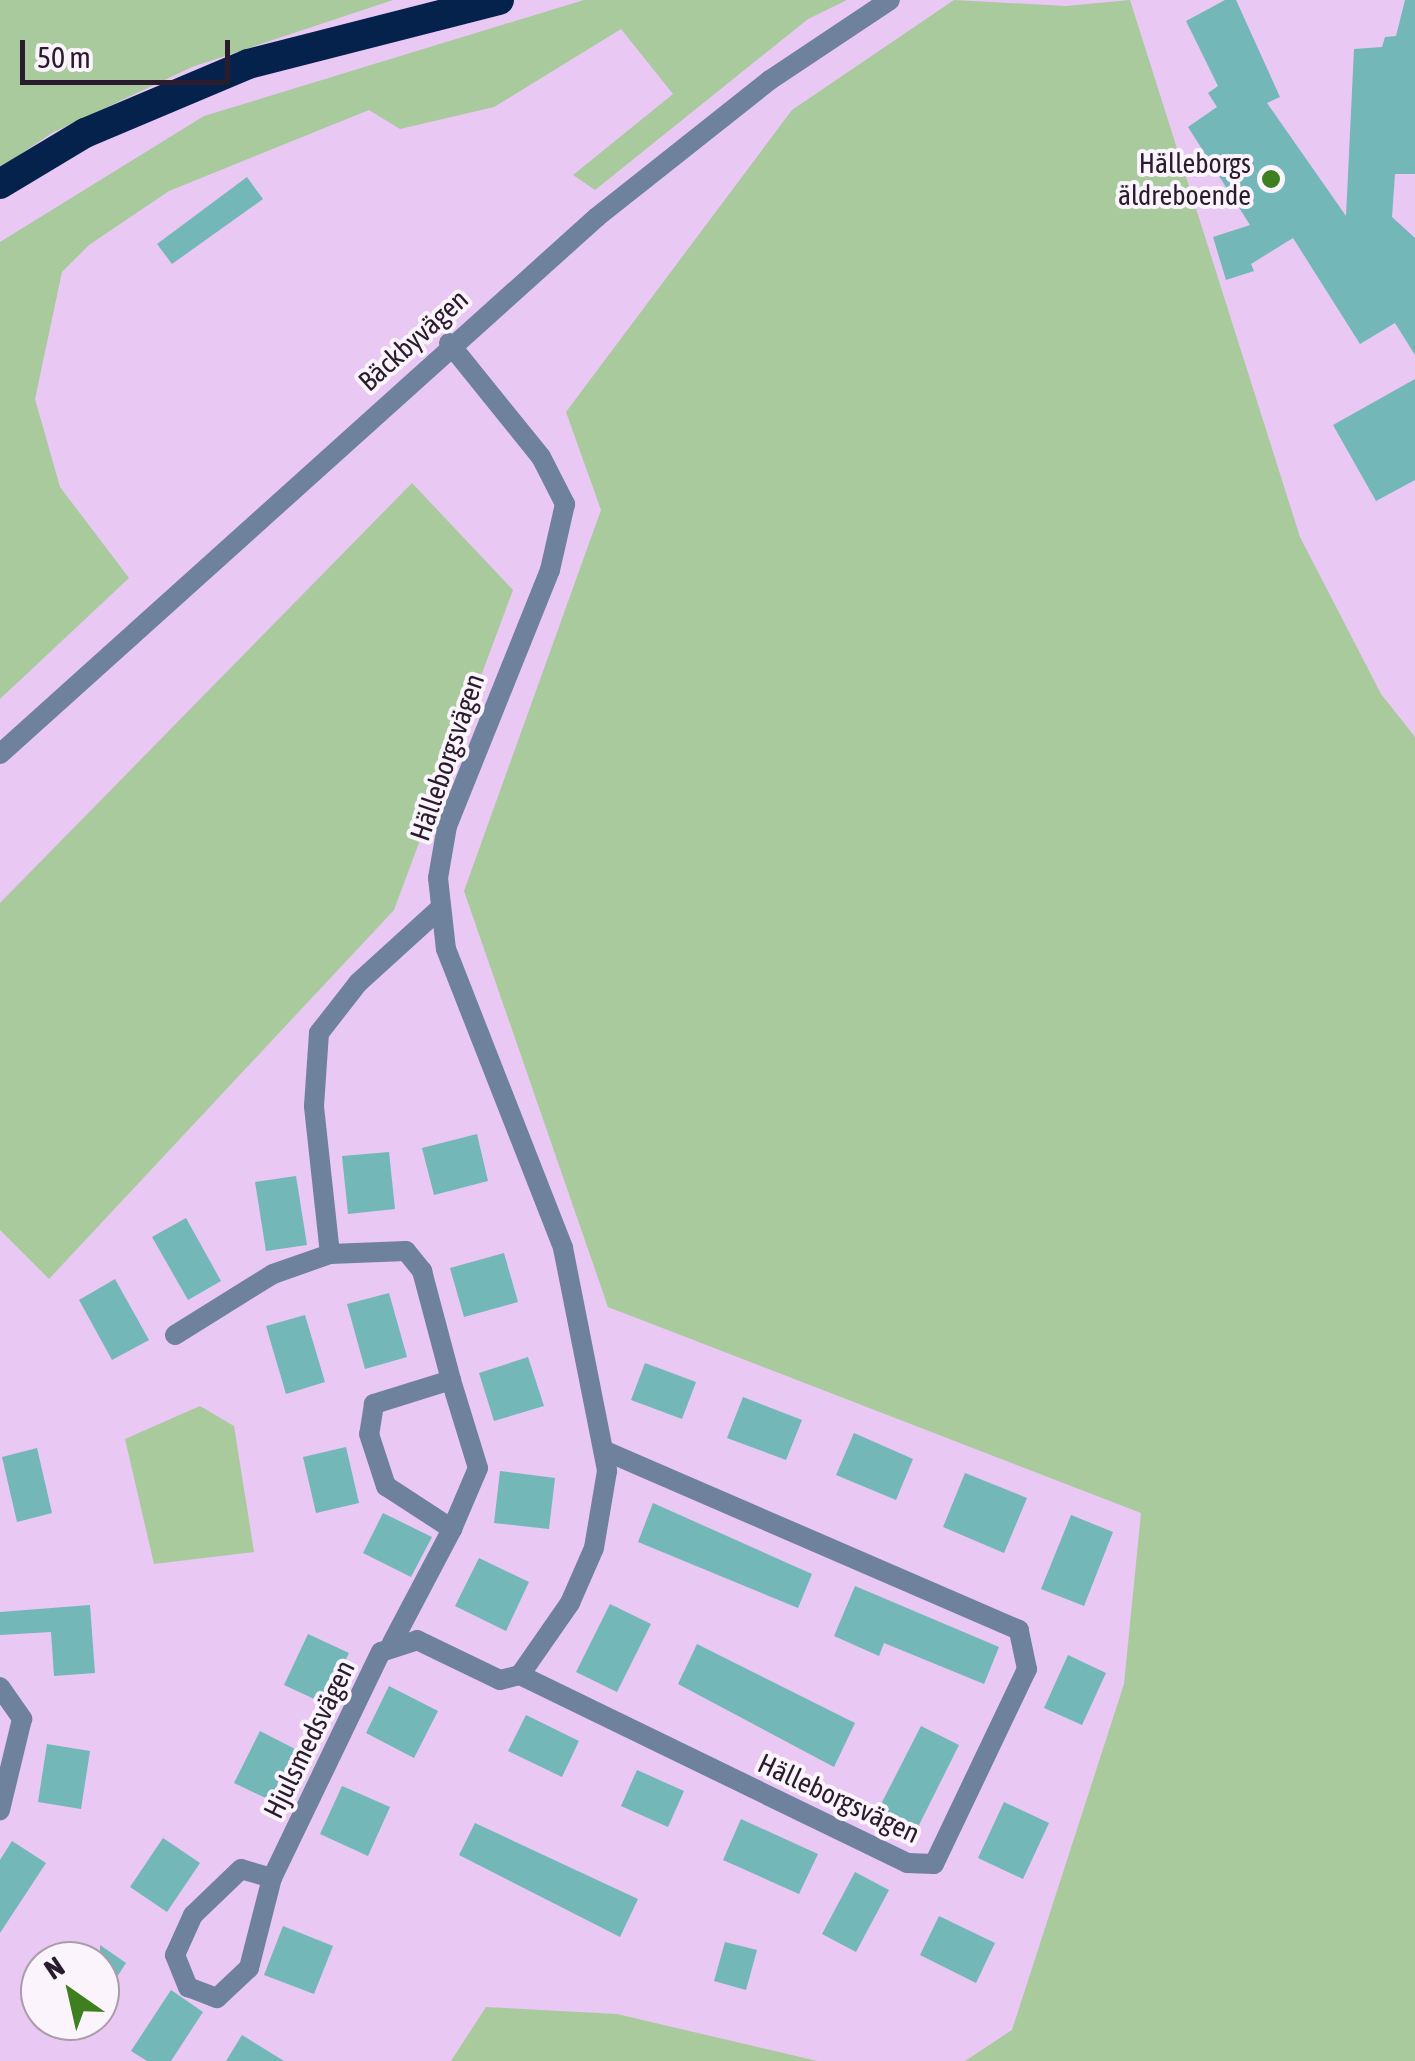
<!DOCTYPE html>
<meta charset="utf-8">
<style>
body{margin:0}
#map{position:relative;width:1415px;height:2061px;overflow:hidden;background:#e9c8f4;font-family:"Asap Condensed",sans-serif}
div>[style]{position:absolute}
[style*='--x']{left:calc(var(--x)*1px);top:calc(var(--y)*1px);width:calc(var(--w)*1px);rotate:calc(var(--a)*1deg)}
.green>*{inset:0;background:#a8ca9d}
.building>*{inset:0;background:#73b7b9}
.street>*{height:20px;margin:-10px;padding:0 10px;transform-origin:10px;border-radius:10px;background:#6e819d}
.highway>*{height:30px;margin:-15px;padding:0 15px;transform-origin:15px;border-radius:15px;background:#04224c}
.dots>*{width:28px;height:28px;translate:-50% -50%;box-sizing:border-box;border:5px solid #fbf4fd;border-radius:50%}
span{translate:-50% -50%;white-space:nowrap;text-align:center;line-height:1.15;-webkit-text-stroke:8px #fbf4fd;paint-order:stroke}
.poi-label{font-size:28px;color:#291c2c}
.right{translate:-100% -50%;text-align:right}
.street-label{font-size:28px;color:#291c2c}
.north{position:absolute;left:20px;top:1941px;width:100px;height:100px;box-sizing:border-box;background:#fbf4fd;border:2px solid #a79ea9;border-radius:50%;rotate:326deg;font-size:28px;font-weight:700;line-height:40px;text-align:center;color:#291c2c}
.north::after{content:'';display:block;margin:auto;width:35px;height:45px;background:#3e7f20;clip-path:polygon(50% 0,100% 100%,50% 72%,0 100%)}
.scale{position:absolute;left:20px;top:40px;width:210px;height:45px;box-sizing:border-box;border:5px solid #291c2c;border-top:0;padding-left:12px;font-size:30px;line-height:35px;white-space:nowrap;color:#291c2c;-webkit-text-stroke:8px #fbf4fd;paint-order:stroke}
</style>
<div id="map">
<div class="green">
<div style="clip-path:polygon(0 0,393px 0,192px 67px,52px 133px,0 168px)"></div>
<div style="clip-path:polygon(584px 0,847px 0,808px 19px,595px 190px,573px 175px,673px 94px,621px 29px,494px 107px,400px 129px,369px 110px,169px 191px,89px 245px,62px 272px,35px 399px,60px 487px,129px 578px,0 699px,0 242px,204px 116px)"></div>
<div style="clip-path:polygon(954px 0,1066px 6px,1130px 0,1300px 537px,1381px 694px,1415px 737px,1415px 2061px,965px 2061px,1012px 2030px,1124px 1684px,1141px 1513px,608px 1307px,464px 891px,601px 510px,566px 412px,792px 110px)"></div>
<div style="clip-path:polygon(412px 483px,513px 590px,394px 910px,49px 1279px,0 1230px,0 903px)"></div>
<div style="clip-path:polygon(200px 1406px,234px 1426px,254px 1552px,154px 1564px,125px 1439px)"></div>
<div style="clip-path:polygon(486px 2007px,617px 2014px,817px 2061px,451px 2061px)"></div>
</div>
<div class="building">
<div style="clip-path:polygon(1225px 0,1236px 0,1280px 97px,1267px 103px,1346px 216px,1354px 49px,1382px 47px,1385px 37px,1396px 36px,1405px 0,1415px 0,1415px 174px,1395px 174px,1392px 217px,1415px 238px,1415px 355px,1395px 323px,1360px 344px,1293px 238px,1251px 264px,1254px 271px,1226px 280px,1213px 237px,1250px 225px,1188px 127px,1217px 107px,1208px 93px,1218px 86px,1186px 21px)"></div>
<div style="clip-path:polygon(247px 177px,263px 199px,172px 264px,157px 244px)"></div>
<div style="clip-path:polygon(1415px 379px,1415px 480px,1376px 501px,1333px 425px)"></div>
<div style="clip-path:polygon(477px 1134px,488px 1181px,434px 1195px,422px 1148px)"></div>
<div style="clip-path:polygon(389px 1152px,395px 1209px,348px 1214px,342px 1156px)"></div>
<div style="clip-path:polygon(296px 1176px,307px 1245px,266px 1251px,255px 1182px)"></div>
<div style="clip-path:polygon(186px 1218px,221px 1281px,188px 1300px,152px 1237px)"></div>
<div style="clip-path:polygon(504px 1253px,518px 1302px,464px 1317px,450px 1268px)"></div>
<div style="clip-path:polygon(115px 1279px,149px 1340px,112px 1360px,79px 1300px)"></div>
<div style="clip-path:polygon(389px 1293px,407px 1357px,365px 1369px,347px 1304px)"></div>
<div style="clip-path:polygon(305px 1315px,325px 1382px,286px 1394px,266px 1326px)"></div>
<div style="clip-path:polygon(528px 1357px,544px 1406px,494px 1421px,479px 1373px)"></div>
<div style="clip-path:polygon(645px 1363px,696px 1382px,682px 1419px,631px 1400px)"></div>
<div style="clip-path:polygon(743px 1397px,802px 1420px,786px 1460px,727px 1438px)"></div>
<div style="clip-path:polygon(854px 1433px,913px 1459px,896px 1500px,836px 1475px)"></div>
<div style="clip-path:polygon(346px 1447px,359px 1503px,316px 1513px,303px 1457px)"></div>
<div style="clip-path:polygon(37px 1448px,52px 1513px,17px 1522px,2px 1457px)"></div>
<div style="clip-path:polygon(500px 1471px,555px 1478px,549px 1529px,494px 1523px)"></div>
<div style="clip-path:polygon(965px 1473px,1027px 1498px,1004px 1553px,943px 1527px)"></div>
<div style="clip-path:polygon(653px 1503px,812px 1574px,798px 1608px,638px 1542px)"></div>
<div style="clip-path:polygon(383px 1513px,432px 1537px,411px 1577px,363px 1553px)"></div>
<div style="clip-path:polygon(1071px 1515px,1113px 1532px,1084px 1606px,1041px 1589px)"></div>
<div style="clip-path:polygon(479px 1558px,529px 1582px,506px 1631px,455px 1606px)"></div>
<div style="clip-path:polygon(855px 1586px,999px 1647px,984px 1684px,884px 1643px,879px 1656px,834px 1636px)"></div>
<div style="clip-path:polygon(610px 1604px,651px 1624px,617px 1692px,576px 1672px)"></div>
<div style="clip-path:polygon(90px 1605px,95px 1673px,54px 1676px,51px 1632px,0 1635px,0 1612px)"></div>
<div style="clip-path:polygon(308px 1634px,349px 1653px,325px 1704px,284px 1685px)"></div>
<div style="clip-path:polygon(697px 1644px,855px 1723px,834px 1767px,678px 1684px)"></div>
<div style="clip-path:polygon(1068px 1655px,1106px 1673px,1082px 1725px,1044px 1708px)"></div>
<div style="clip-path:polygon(389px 1686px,438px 1711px,414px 1758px,366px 1733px)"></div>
<div style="clip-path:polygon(526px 1715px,579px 1741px,562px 1777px,508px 1751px)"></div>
<div style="clip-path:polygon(921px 1726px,959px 1745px,916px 1831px,877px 1812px)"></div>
<div style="clip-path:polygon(260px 1731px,299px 1751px,274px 1802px,234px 1783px)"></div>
<div style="clip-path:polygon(47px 1744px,90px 1751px,81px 1809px,38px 1802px)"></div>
<div style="clip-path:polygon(637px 1770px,684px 1791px,668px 1827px,621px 1806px)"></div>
<div style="clip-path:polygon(342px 1786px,390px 1807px,368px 1856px,320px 1834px)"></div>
<div style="clip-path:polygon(1004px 1802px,1049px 1823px,1023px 1879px,978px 1858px)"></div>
<div style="clip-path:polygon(741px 1819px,818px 1854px,799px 1894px,723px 1860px)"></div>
<div style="clip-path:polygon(475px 1823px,638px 1899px,620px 1937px,459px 1855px)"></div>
<div style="clip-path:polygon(163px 1838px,200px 1863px,167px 1912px,130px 1887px)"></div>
<div style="clip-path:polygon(12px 1841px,46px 1863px,0 1933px,0 1860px)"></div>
<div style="clip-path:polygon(855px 1872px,889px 1890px,856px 1952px,822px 1934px)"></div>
<div style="clip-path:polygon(939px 1916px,995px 1943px,976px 1983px,920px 1955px)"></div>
<div style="clip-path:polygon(283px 1926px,333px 1946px,314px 1994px,264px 1975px)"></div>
<div style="clip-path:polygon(725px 1942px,757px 1950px,746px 1990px,714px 1981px)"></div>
<div style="clip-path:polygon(100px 1945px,126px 1963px,100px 2003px)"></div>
<div style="clip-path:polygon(171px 1990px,203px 2012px,171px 2061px,147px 2061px,131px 2051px)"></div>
<div style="clip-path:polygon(242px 2035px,284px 2061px,226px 2061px)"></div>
</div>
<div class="street">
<div style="--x:449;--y:343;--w:146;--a:51.1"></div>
<div style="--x:541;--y:457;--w:53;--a:62.9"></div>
<div style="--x:565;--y:504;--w:68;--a:102.8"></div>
<div style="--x:550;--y:570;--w:276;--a:111.9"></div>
<div style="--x:447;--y:826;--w:53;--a:99.8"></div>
<div style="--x:438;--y:878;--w:71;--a:83.6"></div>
<div style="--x:446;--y:949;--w:321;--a:68.6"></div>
<div style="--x:563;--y:1248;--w:227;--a:78.8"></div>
<div style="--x:607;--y:1471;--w:78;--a:99.6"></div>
<div style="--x:594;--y:1548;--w:60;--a:113.6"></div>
<div style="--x:570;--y:1603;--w:88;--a:124.8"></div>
<div style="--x:520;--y:1675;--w:430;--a:25.9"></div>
<div style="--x:907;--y:1863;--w:27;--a:2"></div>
<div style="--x:934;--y:1864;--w:216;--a:-64.5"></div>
<div style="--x:1027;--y:1669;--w:40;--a:-102"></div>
<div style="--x:1019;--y:1630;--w:451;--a:-156.6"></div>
<div style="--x:0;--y:754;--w:803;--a:-41.97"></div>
<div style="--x:597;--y:217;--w:221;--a:-38.4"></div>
<div style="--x:770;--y:80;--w:144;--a:-33.7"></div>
<div style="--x:330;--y:1254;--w:149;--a:-96.2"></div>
<div style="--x:314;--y:1106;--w:73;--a:-86.1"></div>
<div style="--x:319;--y:1033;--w:63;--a:-52"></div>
<div style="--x:358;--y:983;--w:107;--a:-42.3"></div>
<div style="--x:175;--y:1335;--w:115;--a:-31.9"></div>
<div style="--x:273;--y:1274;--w:60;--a:-19.3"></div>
<div style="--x:330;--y:1254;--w:76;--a:-2.3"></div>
<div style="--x:406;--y:1251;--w:26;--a:51"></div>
<div style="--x:422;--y:1271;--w:113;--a:75.1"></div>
<div style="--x:451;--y:1380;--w:81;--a:162.7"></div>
<div style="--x:374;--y:1404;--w:30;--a:99"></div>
<div style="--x:369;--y:1434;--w:55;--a:71.9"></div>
<div style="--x:386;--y:1486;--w:79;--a:33.1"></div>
<div style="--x:452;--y:1529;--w:66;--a:-66.9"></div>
<div style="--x:478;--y:1468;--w:92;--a:-107.1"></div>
<div style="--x:392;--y:1643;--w:129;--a:-62.2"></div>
<div style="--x:0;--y:1687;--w:39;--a:55"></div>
<div style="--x:22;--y:1719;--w:94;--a:103.6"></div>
<div style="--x:272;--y:1878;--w:32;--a:-164"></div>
<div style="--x:241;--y:1869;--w:66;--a:136.2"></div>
<div style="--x:193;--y:1915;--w:44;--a:114.2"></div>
<div style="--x:175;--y:1955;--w:35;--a:68"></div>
<div style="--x:188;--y:1987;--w:31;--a:21"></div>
<div style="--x:217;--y:1998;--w:44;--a:-43.2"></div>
<div style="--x:249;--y:1968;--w:93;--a:-75.7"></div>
<div style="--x:272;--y:1878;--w:251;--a:-64.3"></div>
<div style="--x:381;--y:1652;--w:38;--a:-18"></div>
<div style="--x:417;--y:1640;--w:92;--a:25.7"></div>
<div style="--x:500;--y:1680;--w:21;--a:-14"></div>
</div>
<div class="highway">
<div style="--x:0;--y:184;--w:99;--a:-31"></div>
<div style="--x:85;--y:133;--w:177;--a:-22.9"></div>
<div style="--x:248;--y:64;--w:259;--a:-14.3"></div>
</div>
<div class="dots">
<div style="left:1271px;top:179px;background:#3e7f20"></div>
</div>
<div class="poi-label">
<span class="right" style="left:1251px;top:179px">Hälleborgs<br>äldreboende</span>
</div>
<div class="street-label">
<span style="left:413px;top:340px;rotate:-42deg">Bäckbyvägen</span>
<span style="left:447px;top:757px;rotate:-71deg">Hälleborgsvägen</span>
<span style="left:309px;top:1739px;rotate:-64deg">Hjulsmedsvägen</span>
<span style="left:839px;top:1798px;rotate:25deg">Hälleborgsvägen</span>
</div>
<div class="north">N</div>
<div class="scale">50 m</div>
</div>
